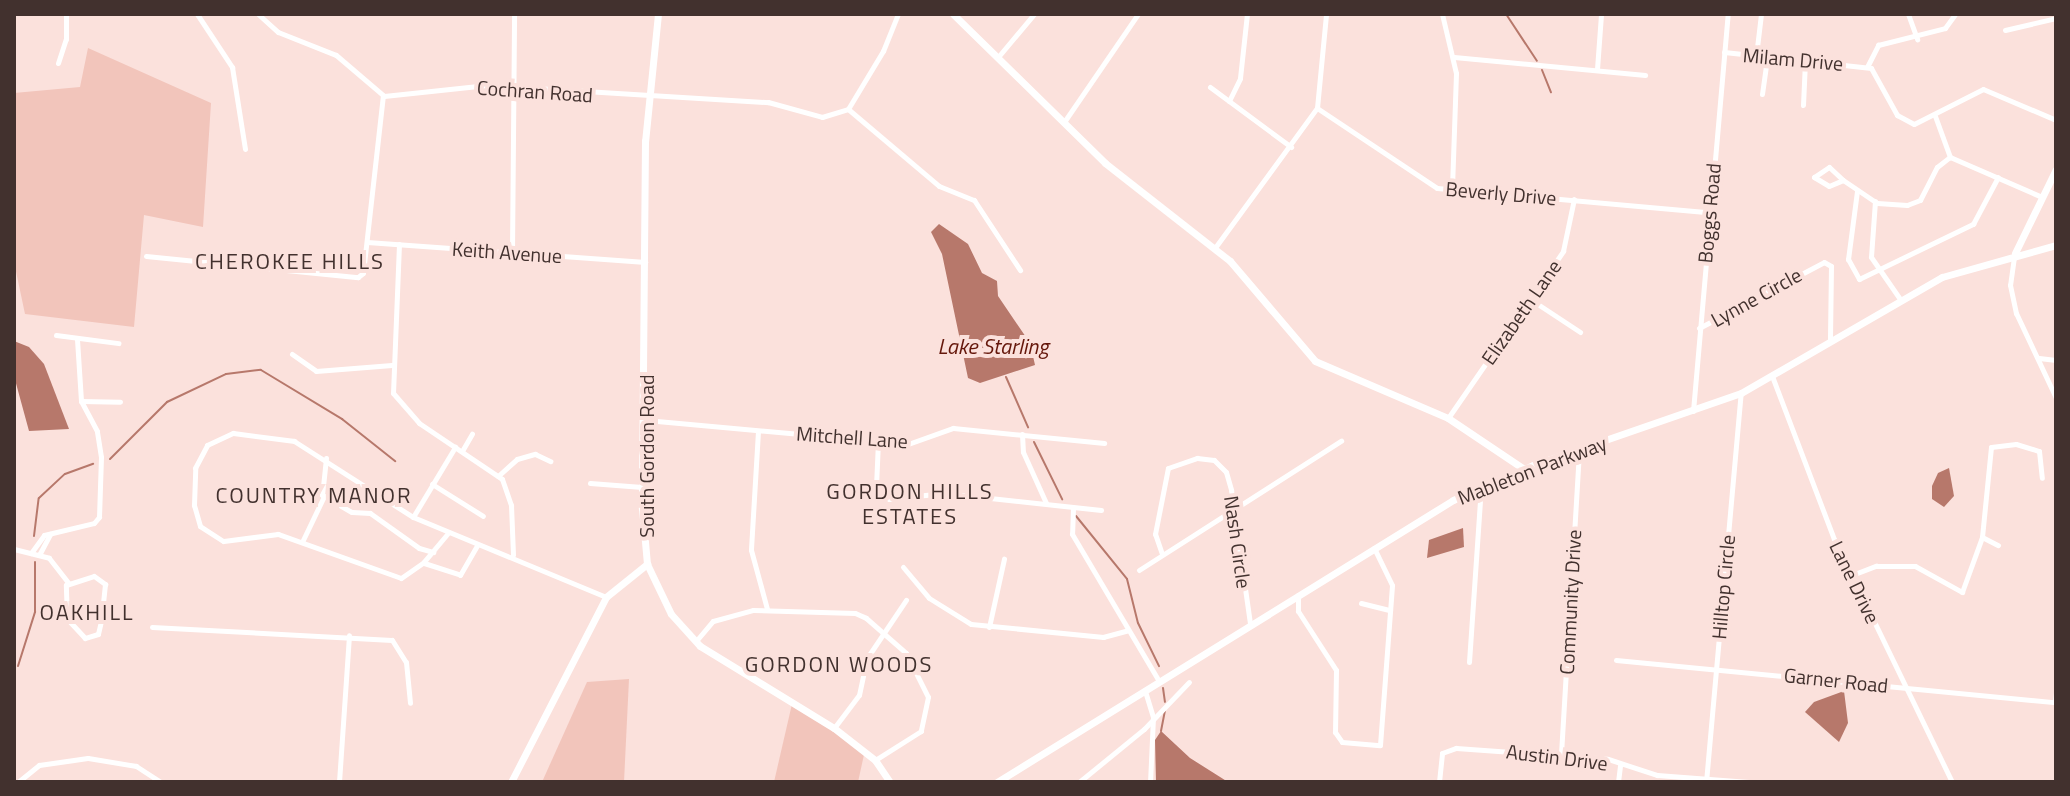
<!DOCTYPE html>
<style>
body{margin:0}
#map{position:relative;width:2070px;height:796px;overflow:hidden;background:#fbe1dc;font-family:"Titillium Web",sans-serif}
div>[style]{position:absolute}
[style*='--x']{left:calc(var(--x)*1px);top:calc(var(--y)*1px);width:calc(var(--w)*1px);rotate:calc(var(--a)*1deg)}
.green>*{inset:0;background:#f2c5bb}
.water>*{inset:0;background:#b7786b}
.stream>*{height:2px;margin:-1px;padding:0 1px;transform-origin:1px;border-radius:1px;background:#b7786b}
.street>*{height:5px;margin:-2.5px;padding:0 2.5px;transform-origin:2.5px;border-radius:2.5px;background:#fff}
.secondary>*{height:7px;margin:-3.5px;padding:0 3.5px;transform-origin:3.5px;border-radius:3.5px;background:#fff}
span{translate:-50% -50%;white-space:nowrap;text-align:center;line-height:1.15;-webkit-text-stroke:8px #fbe1dc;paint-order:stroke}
.street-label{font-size:20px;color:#42312e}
.neighbourhood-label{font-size:22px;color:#42312e;letter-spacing:2px}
.water-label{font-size:22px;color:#65170b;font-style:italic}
.frame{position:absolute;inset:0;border:16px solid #42312e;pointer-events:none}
</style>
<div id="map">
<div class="green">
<div style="clip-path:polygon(88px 48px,211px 103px,203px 227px,144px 215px,134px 327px,25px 314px,14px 262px,14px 93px,80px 87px)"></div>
<div style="clip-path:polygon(629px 679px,624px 782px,542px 782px,587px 682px)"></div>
<div style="clip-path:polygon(792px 704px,865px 750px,858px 782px,774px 782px)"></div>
</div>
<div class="water">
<div style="clip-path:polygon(939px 224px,968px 244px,982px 273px,997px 281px,998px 296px,1030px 343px,1035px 365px,980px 383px,968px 378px,942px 254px,931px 232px)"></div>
<div style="clip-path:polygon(14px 341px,29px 347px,44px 364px,69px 429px,29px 431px,14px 376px)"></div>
<div style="clip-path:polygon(1949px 468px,1954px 496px,1944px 507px,1932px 499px,1932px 486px,1938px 473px)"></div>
<div style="clip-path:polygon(1463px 528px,1464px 547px,1427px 558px,1429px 540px)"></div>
<div style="clip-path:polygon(1844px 691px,1848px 723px,1839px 742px,1805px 712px,1814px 702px)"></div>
<div style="clip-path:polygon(1161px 731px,1190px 758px,1228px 782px,1156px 782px,1155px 740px)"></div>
</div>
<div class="stream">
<div style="--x:1506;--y:14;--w:56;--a:56.6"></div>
<div style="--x:1542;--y:70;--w:24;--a:68"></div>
<div style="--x:1006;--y:377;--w:55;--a:66.3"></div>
<div style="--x:1034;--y:442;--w:64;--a:63.8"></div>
<div style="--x:110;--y:459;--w:81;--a:-45"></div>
<div style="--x:167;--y:402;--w:65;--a:-25.4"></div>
<div style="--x:226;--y:374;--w:35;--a:-7"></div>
<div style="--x:261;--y:370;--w:95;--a:31.2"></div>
<div style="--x:342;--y:419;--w:68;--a:38.4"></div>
<div style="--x:1076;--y:516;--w:81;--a:51"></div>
<div style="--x:1127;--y:579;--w:45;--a:76"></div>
<div style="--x:1138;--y:623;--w:48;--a:64"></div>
<div style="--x:34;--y:536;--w:38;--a:-83"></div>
<div style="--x:39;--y:498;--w:35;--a:-43"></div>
<div style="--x:65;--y:474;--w:30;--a:-20"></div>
<div style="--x:18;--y:666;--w:57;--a:-72.5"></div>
<div style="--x:35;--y:612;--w:50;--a:-90"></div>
<div style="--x:1163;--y:688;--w:14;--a:82"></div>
<div style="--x:1161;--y:731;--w:20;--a:-79"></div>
</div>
<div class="street">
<div style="--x:197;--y:14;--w:64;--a:56.6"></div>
<div style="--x:232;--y:67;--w:83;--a:81"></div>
<div style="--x:258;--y:14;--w:27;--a:42"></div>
<div style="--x:278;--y:32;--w:62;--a:21.6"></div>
<div style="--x:336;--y:55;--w:63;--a:40.5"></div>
<div style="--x:384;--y:96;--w:104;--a:-6.1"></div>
<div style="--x:487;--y:85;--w:282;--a:3.5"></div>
<div style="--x:768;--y:102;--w:56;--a:15.5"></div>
<div style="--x:822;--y:117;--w:27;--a:-17"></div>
<div style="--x:848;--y:109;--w:68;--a:-58.9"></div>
<div style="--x:883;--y:51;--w:40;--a:-68"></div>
<div style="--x:1442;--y:14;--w:61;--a:76.7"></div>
<div style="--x:1456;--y:73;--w:116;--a:92"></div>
<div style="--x:1908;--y:14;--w:27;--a:70"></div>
<div style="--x:2005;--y:30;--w:52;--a:-13.2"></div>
<div style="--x:1724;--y:52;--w:148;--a:6.2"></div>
<div style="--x:1871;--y:68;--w:54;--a:61"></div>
<div style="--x:1897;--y:115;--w:19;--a:28"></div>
<div style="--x:1914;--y:124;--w:77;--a:-26.9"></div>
<div style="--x:1983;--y:89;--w:79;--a:23"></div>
<div style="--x:1756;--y:56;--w:42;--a:-83.2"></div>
<div style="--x:998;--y:57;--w:56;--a:-50.1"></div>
<div style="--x:1454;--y:57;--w:192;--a:5.4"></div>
<div style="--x:58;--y:63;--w:25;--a:-72"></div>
<div style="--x:66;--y:39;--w:25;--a:-90"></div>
<div style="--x:1867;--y:67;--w:25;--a:-63"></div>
<div style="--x:1878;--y:45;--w:69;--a:-14.2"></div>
<div style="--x:1945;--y:28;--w:17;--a:-54"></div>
<div style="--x:1597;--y:69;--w:55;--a:-85.8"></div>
<div style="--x:1210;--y:87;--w:101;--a:36.5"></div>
<div style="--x:1762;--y:94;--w:37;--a:-82"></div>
<div style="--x:1229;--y:101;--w:25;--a:-64"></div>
<div style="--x:1240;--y:78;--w:64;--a:-83.8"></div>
<div style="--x:1803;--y:105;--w:44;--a:-87.4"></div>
<div style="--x:1317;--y:108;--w:144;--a:33.7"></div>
<div style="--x:1437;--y:188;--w:272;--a:5.1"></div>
<div style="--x:848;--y:109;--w:119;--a:40.2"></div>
<div style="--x:939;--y:186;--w:38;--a:22"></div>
<div style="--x:974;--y:200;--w:84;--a:56.7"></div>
<div style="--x:1935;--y:116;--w:44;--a:69.9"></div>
<div style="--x:1064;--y:122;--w:131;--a:-55.6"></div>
<div style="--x:1950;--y:157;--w:100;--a:23.5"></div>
<div style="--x:1843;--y:180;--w:19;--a:-137"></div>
<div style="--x:1829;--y:167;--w:18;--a:146"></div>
<div style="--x:1814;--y:177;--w:17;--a:31"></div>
<div style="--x:1829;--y:186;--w:15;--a:-23"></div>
<div style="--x:1843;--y:180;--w:41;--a:34.1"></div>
<div style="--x:1877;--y:203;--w:30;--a:4"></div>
<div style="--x:1907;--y:205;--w:14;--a:-21"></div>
<div style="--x:1920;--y:200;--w:37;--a:-63"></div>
<div style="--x:1937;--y:167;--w:16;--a:-38"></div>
<div style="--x:1857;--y:191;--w:69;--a:97.5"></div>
<div style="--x:1848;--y:259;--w:23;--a:61"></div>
<div style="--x:1859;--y:279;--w:127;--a:-25.8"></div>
<div style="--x:1973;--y:224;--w:53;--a:-62"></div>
<div style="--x:1875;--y:201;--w:56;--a:94.1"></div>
<div style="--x:1871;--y:257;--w:51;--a:55.4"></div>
<div style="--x:367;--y:242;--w:279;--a:4.1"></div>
<div style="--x:399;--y:244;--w:149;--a:92.3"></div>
<div style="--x:393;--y:393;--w:40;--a:49"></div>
<div style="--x:419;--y:423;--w:100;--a:34"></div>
<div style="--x:502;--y:479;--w:28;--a:71"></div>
<div style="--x:511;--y:505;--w:50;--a:87.7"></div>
<div style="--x:1214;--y:249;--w:175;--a:-53.9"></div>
<div style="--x:1317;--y:108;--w:94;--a:-84.5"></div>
<div style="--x:512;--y:253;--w:239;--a:-89.5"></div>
<div style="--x:146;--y:256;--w:213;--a:5.7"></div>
<div style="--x:358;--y:277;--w:6;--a:-39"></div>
<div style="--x:363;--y:273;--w:179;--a:-83.6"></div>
<div style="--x:2014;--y:257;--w:28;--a:98"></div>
<div style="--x:2010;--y:285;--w:29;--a:78"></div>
<div style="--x:2016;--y:313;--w:94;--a:64.8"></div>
<div style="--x:1530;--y:299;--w:60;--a:33.4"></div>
<div style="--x:1699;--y:328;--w:141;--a:-27.8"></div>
<div style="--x:1824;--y:262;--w:8;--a:30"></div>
<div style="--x:1831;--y:266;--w:75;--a:90.8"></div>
<div style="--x:56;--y:335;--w:63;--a:7.4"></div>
<div style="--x:292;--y:354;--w:29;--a:35"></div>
<div style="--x:316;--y:371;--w:76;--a:-4.5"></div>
<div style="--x:2039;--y:358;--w:17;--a:7"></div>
<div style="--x:1772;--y:376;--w:174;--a:69.2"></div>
<div style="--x:1834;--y:539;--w:270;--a:64.1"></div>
<div style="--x:81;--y:401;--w:39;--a:1"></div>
<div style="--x:1693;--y:411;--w:399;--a:-85"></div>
<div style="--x:1448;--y:418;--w:203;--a:-55.4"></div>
<div style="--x:1563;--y:251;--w:53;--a:-78.1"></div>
<div style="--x:646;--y:420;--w:263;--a:5.2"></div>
<div style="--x:908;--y:444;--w:48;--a:-19.6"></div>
<div style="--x:953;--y:428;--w:152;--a:5.7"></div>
<div style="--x:758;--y:431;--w:119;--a:93.4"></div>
<div style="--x:751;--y:550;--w:61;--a:74.8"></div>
<div style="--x:1022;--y:434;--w:18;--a:87"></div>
<div style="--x:1023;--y:452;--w:56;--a:65.7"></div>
<div style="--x:878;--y:441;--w:45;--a:92.5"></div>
<div style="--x:876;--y:486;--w:18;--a:45"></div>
<div style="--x:889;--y:499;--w:55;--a:-6.2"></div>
<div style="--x:944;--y:493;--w:158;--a:6.2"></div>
<div style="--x:462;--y:451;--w:20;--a:-60"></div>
<div style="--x:326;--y:458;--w:37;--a:96"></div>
<div style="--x:322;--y:495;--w:34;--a:30"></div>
<div style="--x:352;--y:512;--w:18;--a:3"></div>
<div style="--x:370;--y:513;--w:60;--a:35.5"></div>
<div style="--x:419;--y:548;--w:15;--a:16"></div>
<div style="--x:498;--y:476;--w:25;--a:-42"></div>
<div style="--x:517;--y:459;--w:19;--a:-16"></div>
<div style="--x:535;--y:454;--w:17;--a:25"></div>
<div style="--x:590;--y:483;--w:52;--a:4.4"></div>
<div style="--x:432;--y:484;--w:60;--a:32.1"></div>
<div style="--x:1073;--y:508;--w:26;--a:92"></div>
<div style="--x:1072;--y:534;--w:171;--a:59.4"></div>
<div style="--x:413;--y:517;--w:82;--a:-59"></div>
<div style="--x:448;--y:533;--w:38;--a:130"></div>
<div style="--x:424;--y:562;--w:28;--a:145"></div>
<div style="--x:401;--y:578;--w:131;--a:-160.3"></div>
<div style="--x:278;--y:534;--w:55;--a:172.7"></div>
<div style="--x:223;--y:541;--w:27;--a:-147"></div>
<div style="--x:200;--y:526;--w:22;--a:-106"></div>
<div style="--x:194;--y:505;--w:37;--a:-88"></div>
<div style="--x:195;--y:468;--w:26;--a:-62"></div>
<div style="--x:207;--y:445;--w:29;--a:-25"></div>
<div style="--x:233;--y:433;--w:62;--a:7.5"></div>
<div style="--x:294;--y:441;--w:141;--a:32.6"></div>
<div style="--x:413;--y:517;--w:209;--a:22.5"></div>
<div style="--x:1982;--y:537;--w:18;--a:27"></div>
<div style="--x:302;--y:542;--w:51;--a:-64.4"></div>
<div style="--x:14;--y:549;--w:36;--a:14"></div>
<div style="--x:49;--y:558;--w:31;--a:52"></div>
<div style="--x:31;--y:553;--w:22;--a:-54"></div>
<div style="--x:44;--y:535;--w:51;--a:-13.5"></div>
<div style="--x:94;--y:523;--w:8;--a:-50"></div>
<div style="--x:99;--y:517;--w:60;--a:-88.1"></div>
<div style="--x:101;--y:457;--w:26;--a:-99"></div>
<div style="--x:97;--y:431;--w:34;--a:-118"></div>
<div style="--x:81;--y:401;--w:62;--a:-93.7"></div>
<div style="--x:1162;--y:554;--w:21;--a:-109"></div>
<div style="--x:1155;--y:534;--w:67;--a:-78.9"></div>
<div style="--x:1168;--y:468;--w:31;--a:-19"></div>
<div style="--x:1197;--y:458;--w:17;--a:7"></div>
<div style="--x:1214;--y:460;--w:17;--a:45"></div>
<div style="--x:1226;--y:472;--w:19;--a:74"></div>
<div style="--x:1231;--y:490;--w:134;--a:81.9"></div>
<div style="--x:39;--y:555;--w:24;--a:-62"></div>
<div style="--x:424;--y:563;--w:38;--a:18"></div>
<div style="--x:460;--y:575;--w:34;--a:-60"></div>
<div style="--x:903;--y:567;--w:40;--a:50"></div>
<div style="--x:929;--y:598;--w:49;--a:31.8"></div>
<div style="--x:971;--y:624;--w:133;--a:5.6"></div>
<div style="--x:1103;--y:637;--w:24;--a:-15"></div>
<div style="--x:1139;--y:570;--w:240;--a:-32.6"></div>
<div style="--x:1852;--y:575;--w:26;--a:-21"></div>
<div style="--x:1876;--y:566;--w:39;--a:0"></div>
<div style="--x:1915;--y:566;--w:54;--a:29"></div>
<div style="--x:1962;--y:592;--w:59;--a:-70"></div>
<div style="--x:1982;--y:537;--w:90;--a:-84.3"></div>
<div style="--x:1991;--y:447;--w:25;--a:-7"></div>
<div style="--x:2016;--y:444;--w:24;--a:17"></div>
<div style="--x:2039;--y:451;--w:27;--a:84"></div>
<div style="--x:94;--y:576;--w:14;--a:36"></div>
<div style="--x:105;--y:584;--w:37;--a:96"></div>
<div style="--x:101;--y:621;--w:13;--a:103"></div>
<div style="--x:98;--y:634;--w:14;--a:163"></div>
<div style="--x:85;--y:638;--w:26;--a:-133"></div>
<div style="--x:67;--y:619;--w:34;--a:-92"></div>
<div style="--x:66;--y:585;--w:29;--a:-18"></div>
<div style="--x:1298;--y:595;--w:16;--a:90"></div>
<div style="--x:1298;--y:611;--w:70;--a:57.2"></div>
<div style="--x:1336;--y:670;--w:62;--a:90.9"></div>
<div style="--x:1335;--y:732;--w:12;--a:55"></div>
<div style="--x:1342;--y:742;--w:38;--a:5"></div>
<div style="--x:1380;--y:745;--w:160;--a:-85.7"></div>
<div style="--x:1392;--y:585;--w:41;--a:-115.9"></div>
<div style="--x:1361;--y:603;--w:30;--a:14"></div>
<div style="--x:152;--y:627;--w:240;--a:3.1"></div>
<div style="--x:392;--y:640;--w:26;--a:58"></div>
<div style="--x:406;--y:662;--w:41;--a:84.4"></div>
<div style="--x:989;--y:627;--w:70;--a:-77.6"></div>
<div style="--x:696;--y:641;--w:26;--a:-50"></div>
<div style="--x:713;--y:621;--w:41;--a:-15.4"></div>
<div style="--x:753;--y:610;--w:102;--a:1.7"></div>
<div style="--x:855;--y:613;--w:12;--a:24"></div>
<div style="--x:866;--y:618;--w:53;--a:41.2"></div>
<div style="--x:906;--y:653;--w:49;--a:63.4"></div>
<div style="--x:928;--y:697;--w:35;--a:102"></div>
<div style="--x:921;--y:731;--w:54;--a:147.8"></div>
<div style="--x:1616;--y:660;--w:442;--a:5.5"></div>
<div style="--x:1469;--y:662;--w:175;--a:-86.1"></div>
<div style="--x:1145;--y:691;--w:27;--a:73"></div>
<div style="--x:1153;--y:717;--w:65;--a:92.6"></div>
<div style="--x:2055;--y:702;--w:10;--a:-84"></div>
<div style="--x:834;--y:728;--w:41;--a:-52.9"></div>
<div style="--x:859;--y:695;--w:38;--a:-78"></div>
<div style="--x:867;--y:658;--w:70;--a:-56.1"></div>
<div style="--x:1561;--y:754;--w:305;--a:-86.6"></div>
<div style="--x:18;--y:782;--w:27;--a:-39"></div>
<div style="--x:39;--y:765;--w:49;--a:-8.1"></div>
<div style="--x:88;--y:758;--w:49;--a:9.5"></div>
<div style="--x:136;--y:766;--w:30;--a:33"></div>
<div style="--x:339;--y:782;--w:147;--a:-86.1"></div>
<div style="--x:1079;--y:782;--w:84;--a:-39.2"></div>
<div style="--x:1144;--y:729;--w:65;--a:-46.2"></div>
<div style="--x:1439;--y:782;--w:29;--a:-84"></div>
<div style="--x:1442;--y:753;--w:15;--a:-20"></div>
<div style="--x:1456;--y:748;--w:152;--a:4.1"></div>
<div style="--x:1608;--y:759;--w:52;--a:18.1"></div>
<div style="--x:1657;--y:775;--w:92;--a:4.4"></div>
<div style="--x:1618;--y:782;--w:17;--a:-83"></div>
<div style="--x:1706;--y:782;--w:391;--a:-84.9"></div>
</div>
<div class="secondary">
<div style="--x:658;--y:14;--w:128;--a:95.8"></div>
<div style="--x:645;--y:141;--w:367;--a:90.5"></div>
<div style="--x:642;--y:508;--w:56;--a:84.9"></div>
<div style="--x:647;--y:564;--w:55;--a:64.4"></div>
<div style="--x:671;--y:614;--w:43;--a:47.8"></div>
<div style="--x:700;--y:646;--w:157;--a:31.5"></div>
<div style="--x:834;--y:728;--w:52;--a:38"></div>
<div style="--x:875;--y:760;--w:27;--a:56"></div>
<div style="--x:953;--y:14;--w:213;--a:44.4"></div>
<div style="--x:1105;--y:163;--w:159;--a:38.1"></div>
<div style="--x:1230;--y:261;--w:131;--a:49.6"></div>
<div style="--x:1315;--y:361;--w:145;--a:23.2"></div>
<div style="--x:1448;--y:418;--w:92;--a:33.9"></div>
<div style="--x:2015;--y:253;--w:93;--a:-64"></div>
<div style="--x:511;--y:782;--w:208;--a:-62.8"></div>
<div style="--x:606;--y:597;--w:53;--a:-38.8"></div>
<div style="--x:997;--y:782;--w:536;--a:-31.73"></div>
<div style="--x:1453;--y:500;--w:87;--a:-23.6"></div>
<div style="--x:1533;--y:465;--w:220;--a:-19.1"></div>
<div style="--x:1741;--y:393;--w:232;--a:-30"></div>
<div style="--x:1942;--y:277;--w:118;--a:-15.7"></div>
</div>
<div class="street-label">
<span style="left:1793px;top:59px;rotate:5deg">Milam Drive</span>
<span style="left:535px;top:91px;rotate:4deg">Cochran Road</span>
<span style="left:1501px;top:193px;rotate:5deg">Beverly Drive</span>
<span style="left:1709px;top:213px;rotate:-85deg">Boggs Road</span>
<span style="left:507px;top:252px;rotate:4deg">Keith Avenue</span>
<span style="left:1756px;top:297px;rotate:-29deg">Lynne Circle</span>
<span style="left:1521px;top:312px;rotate:-55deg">Elizabeth Lane</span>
<span style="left:852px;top:437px;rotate:4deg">Mitchell Lane</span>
<span style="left:646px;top:456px;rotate:-90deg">South Gordon Road</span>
<span style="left:1532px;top:470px;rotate:-21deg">Mableton Parkway</span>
<span style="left:1238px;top:542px;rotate:82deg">Nash Circle</span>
<span style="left:1855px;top:582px;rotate:64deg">Lane Drive</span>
<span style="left:1723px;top:587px;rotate:-85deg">Hilltop Circle</span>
<span style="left:1570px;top:602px;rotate:-87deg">Community Drive</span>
<span style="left:1836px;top:680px;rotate:6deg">Garner Road</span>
<span style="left:1557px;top:757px;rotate:7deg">Austin Drive</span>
</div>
<div class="neighbourhood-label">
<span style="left:290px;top:262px">CHEROKEE HILLS</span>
<span style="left:910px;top:504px">GORDON HILLS<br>ESTATES</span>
<span style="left:314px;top:496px">COUNTRY MANOR</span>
<span style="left:87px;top:613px">OAKHILL</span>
<span style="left:839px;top:665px">GORDON WOODS</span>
</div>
<div class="water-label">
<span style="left:993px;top:347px">Lake Starling</span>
</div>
<div class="frame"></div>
</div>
